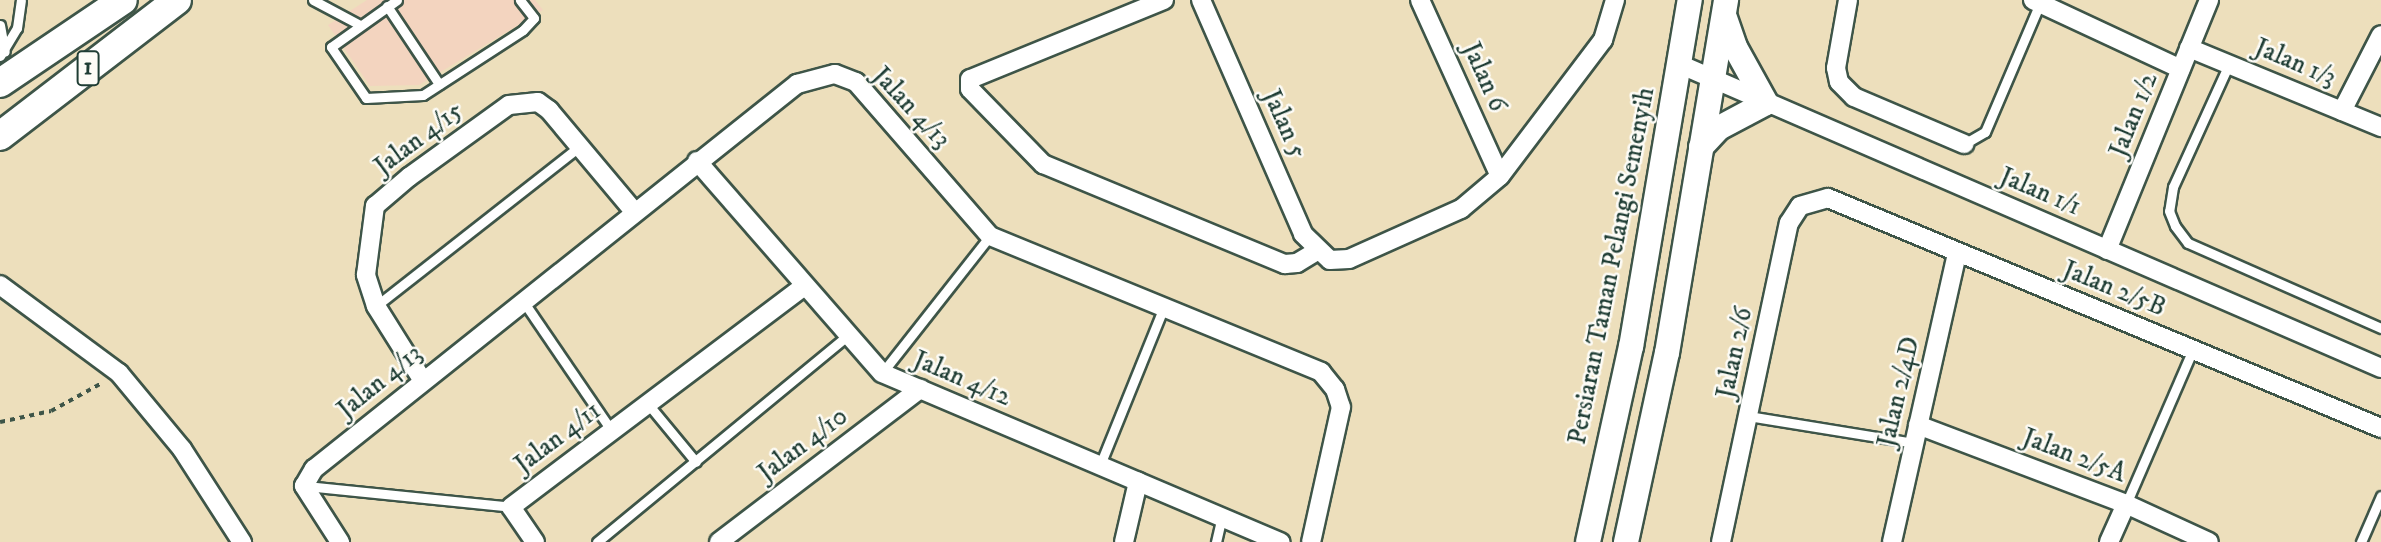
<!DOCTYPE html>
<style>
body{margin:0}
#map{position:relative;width:2381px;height:542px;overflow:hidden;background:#eddfbc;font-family:"IM FELL DW Pica",serif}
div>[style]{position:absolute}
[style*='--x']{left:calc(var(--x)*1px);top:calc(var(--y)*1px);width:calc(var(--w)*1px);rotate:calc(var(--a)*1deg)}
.built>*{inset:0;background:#f3d4bf}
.path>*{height:3.5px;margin-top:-1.75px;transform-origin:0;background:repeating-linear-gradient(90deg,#3e5548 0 5px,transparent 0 10px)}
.roads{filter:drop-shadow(2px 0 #3e5548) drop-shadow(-2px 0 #3e5548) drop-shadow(0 2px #3e5548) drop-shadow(0 -2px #3e5548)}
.lane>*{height:9px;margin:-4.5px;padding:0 4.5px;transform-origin:4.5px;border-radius:4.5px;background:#fff}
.street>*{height:18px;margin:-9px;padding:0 9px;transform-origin:9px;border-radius:9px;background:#fff}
.secondary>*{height:24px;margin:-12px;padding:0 12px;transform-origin:12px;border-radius:12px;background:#fff}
.primary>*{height:28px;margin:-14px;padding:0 14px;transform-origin:14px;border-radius:14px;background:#fff}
span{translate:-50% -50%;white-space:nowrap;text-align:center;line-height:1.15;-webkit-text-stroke:5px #fdfcf7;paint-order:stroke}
.shield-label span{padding:2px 5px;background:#fdfcf7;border:2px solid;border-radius:5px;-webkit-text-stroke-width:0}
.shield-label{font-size:24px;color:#1f3d34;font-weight:700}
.street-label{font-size:26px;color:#1f3d34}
</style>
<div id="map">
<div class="built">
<div style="clip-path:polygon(367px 0,535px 0,543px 10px,419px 85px,370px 86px,328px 25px)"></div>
</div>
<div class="path">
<div style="--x:0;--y:422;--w:52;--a:-12.2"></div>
<div style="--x:51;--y:411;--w:58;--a:-28.8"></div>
</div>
<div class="roads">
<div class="lane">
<div style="--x:313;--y:0;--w:53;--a:28"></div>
<div style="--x:397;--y:0;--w:81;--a:144.5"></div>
<div style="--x:331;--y:47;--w:62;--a:55.5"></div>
<div style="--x:366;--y:98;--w:57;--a:-3"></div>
<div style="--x:423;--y:95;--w:119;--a:-33"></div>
<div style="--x:523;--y:30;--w:16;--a:-47"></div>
<div style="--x:534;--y:18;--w:23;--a:-128"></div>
<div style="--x:387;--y:6;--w:94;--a:56.3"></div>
<div style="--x:0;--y:25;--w:27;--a:80"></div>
<div style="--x:0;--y:56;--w:33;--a:-59"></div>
<div style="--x:17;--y:28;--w:28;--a:-82"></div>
<div style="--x:2229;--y:64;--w:135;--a:114.5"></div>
<div style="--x:2173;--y:187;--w:24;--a:99"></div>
<div style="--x:2169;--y:211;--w:16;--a:68"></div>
<div style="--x:2175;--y:226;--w:21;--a:53"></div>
<div style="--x:2188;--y:243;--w:211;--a:23.8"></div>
<div style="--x:1964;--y:144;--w:24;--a:-30"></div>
<div style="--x:1985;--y:132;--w:142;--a:-66.9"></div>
<div style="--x:523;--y:301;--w:156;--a:55.7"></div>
<div style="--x:376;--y:306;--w:259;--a:-38.1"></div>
<div style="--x:882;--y:373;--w:174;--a:-51.8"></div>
<div style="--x:648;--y:404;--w:75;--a:50.4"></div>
<div style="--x:1748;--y:416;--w:168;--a:9.2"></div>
<div style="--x:1100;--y:465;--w:168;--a:-68"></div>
<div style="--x:306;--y:486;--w:206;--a:5.8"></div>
<div style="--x:2126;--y:504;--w:169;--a:-66.6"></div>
<div style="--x:597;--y:542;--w:324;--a:-39.5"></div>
<div style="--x:1216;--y:542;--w:26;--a:-77"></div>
<div style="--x:2361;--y:542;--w:50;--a:-66.5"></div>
</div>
<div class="street">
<div style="--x:1164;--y:0;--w:209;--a:157.8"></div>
<div style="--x:970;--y:79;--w:10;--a:90"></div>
<div style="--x:970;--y:89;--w:105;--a:45.8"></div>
<div style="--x:1043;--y:164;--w:262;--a:22.5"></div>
<div style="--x:1285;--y:264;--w:12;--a:-5"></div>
<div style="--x:1297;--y:263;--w:23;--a:-31"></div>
<div style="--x:1201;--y:0;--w:255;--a:66.4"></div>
<div style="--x:1303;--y:234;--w:37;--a:44"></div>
<div style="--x:1330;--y:260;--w:19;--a:-3"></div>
<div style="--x:1349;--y:259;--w:123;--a:-24.1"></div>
<div style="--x:1461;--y:209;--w:51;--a:-40.2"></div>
<div style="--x:1500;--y:176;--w:171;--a:-52.9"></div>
<div style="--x:1603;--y:40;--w:42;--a:-73.3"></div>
<div style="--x:1420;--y:0;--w:193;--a:65.6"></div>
<div style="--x:1848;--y:0;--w:69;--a:100"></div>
<div style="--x:1836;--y:68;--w:14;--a:78"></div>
<div style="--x:1839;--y:82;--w:21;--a:45"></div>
<div style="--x:1854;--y:97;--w:120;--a:23.1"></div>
<div style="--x:2033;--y:0;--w:163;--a:25"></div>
<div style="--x:2189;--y:48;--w:208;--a:22.4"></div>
<div style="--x:1679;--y:64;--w:765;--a:23.41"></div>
<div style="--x:2342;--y:111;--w:85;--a:-62.8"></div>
<div style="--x:697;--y:161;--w:281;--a:48.9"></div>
<div style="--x:882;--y:373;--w:433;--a:23"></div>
<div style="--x:2107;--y:250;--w:270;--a:-67.8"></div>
<div style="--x:0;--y:285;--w:148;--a:36.5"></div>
<div style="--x:119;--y:373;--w:99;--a:50.3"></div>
<div style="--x:182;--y:449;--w:111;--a:57.2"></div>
<div style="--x:423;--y:381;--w:89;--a:-122.1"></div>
<div style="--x:376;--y:306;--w:33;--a:-108"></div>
<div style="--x:366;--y:275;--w:70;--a:-82.6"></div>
<div style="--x:375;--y:206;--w:45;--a:-40.5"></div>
<div style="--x:409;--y:177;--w:123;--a:-35.8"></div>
<div style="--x:509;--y:105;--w:29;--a:-6"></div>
<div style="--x:538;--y:102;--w:14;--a:36"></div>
<div style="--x:549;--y:110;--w:131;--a:50"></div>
<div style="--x:1918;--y:425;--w:222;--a:20.8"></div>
<div style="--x:2126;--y:504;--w:91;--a:24.6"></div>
<div style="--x:340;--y:542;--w:67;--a:-122.7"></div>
<div style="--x:304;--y:486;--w:20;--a:-60"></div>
<div style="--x:314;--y:469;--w:618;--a:-38.56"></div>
<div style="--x:797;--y:84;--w:39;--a:-15"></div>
<div style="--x:835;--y:74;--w:22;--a:21"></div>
<div style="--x:856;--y:82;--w:204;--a:49"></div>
<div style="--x:990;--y:236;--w:358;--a:22.3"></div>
<div style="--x:1321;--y:372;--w:22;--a:51"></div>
<div style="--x:1335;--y:389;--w:19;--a:72"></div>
<div style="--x:1341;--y:407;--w:138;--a:102.5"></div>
<div style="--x:535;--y:542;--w:42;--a:-124.4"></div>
<div style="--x:511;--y:507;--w:366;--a:-37"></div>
<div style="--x:719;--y:542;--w:253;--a:-37.3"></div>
<div style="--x:1124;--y:542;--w:62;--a:-76.9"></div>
<div style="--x:1721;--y:542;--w:326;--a:-78"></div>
<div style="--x:1789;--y:223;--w:20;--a:-57"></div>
<div style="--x:1800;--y:206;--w:29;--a:-16"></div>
<div style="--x:1828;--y:198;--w:599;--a:22.58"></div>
<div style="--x:1892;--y:542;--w:296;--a:-77.3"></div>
<div style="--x:2109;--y:542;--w:42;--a:-65.9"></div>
</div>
<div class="secondary">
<div style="--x:1701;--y:147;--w:26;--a:-47"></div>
<div style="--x:1719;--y:128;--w:53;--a:-28"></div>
<div style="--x:1766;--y:103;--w:64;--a:-119"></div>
<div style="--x:1735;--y:47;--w:31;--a:-109"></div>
<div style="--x:1588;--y:542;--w:200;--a:-77.6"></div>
<div style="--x:1631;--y:347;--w:352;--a:-80.4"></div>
<div style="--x:1626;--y:542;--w:193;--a:-77.8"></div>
<div style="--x:1667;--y:353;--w:358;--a:-80.5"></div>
</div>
<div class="primary">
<div style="--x:0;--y:83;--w:148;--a:-34"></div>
<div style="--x:0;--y:136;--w:223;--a:-37.5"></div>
</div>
</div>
<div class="shield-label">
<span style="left:88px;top:68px">1</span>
</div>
<div class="street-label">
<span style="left:2295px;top:63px;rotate:23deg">Jalan 1/3</span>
<span style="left:1484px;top:77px;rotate:66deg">Jalan 6</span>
<span style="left:911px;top:108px;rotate:47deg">Jalan 4/13</span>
<span style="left:2134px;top:115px;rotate:-68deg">Jalan 1/2</span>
<span style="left:1284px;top:124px;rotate:66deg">Jalan 5</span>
<span style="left:419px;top:139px;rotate:-37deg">Jalan 4/15</span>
<span style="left:2040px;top:192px;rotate:23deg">Jalan 1/1</span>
<span style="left:1612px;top:266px;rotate:-79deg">Persiaran Taman Pelangi Semenyih</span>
<span style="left:2114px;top:289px;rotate:22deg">Jalan 2/5B</span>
<span style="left:1735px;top:353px;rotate:-78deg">Jalan 2/6</span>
<span style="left:962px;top:379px;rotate:23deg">Jalan 4/12</span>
<span style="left:380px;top:382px;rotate:-39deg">Jalan 4/13</span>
<span style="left:1899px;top:392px;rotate:-77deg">Jalan 2/4D</span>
<span style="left:558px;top:438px;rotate:-37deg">Jalan 4/11</span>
<span style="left:803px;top:445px;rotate:-37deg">Jalan 4/10</span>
<span style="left:2074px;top:456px;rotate:21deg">Jalan 2/5A</span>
</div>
</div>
